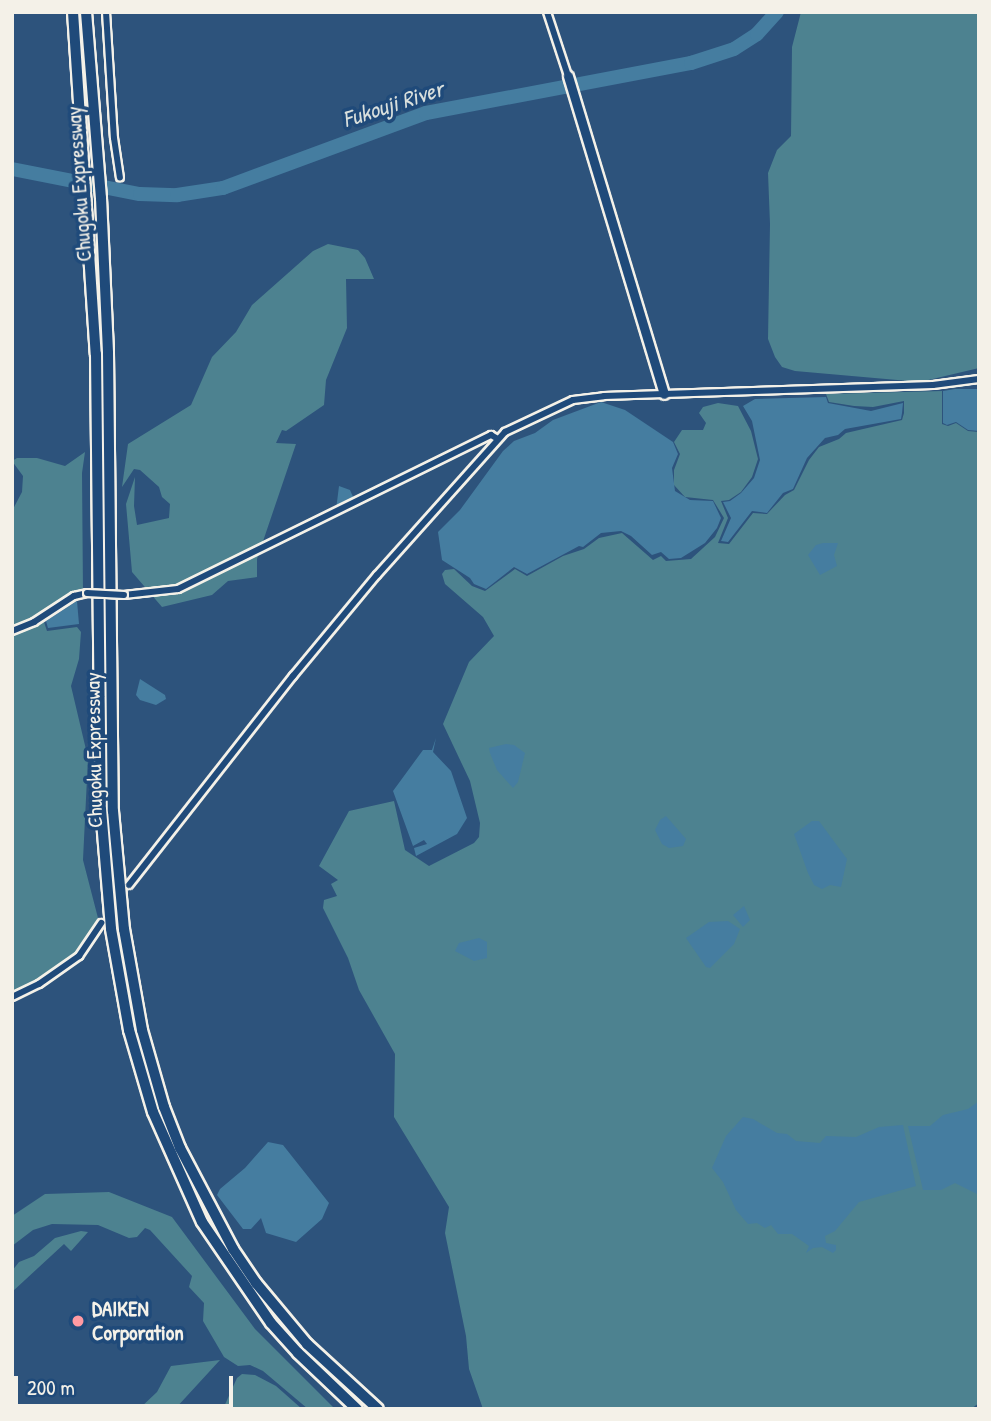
<!DOCTYPE html>
<style>
body{margin:0}
#map{position:relative;width:991px;height:1421px;overflow:hidden;background:#2d537c;font-family:"Patrick Hand",sans-serif}
div>[style]{position:absolute}
[style*='--x']{left:calc(var(--x)*1px);top:calc(var(--y)*1px);width:calc(var(--w)*1px);rotate:calc(var(--a)*1deg)}
.green>*{inset:0;background:#4d8290}
.water>*{inset:0;background:#457da0}
.river>*{height:14px;margin:-7px;padding:0 7px;transform-origin:7px;border-radius:7px;background:#457da0}
.street-tunnel>*{height:6px;margin-top:-3px;transform-origin:0;background:repeating-linear-gradient(90deg,#4b6b8c 0 6px,transparent 0 9px)}
.roads{filter:drop-shadow(2px 0 #f4f1e8) drop-shadow(-2px 0 #f4f1e8) drop-shadow(0 2px #f4f1e8) drop-shadow(0 -2px #f4f1e8)}
.street>*{height:6px;margin:-3px;padding:0 3px;transform-origin:3px;border-radius:3px;background:#1f4a7a}
.secondary>*{height:9px;margin:-4.5px;padding:0 4.5px;transform-origin:4.5px;border-radius:4.5px;background:#1f4a7a}
.highway>*{height:10px;margin:-5px;padding:0 5px;transform-origin:5px;border-radius:5px;background:#1f4a7a}
.bridges{filter:drop-shadow(2px 0 #f4f1e8) drop-shadow(-2px 0 #f4f1e8) drop-shadow(0 2px #f4f1e8) drop-shadow(0 -2px #f4f1e8)}
.street-bridge>*{height:6px;margin:-3px;padding:0 3px;transform-origin:3px;border-radius:3px;background:#1f4a7a}
.dots>*{width:19px;height:19px;translate:-50% -50%;box-sizing:border-box;border:4px solid #1f4a7a;border-radius:50%}
span{translate:-50% -50%;white-space:nowrap;text-align:center;line-height:1.15;-webkit-text-stroke:7px #1f4a7a;paint-order:stroke}
.street-label{font-size:21px;color:#f4f1e8}
.poi-label{font-size:21px;color:#f4f1e8;font-weight:700}
.left{translate:0 -50%;text-align:left}
.water-label{font-size:23px;color:#dae0dd;font-style:italic}
.frame{position:absolute;inset:0;border:14px solid #f4f1e8;pointer-events:none}
.scale{position:absolute;left:14px;top:1376px;width:219px;height:32px;box-sizing:border-box;border:4px solid #f4f1e8;border-top:0;padding-left:9px;font-size:21px;line-height:24px;white-space:nowrap;color:#f4f1e8;-webkit-text-stroke:5px #1f4a7a;paint-order:stroke}
</style>
<div id="map">
<div class="green">
<div style="clip-path:polygon(801px 12px,979px 12px,979px 368px,920px 382px,795px 371px,782px 367px,775px 357px,768px 339px,770px 224px,768px 173px,777px 150px,791px 136px,792px 47px)"></div>
<div style="clip-path:polygon(328px 244px,358px 250px,365px 258px,374px 279px,346px 279px,347px 328px,326px 380px,324px 405px,286px 431px,282px 430px,276px 443px,296px 444px,257px 559px,257px 577px,228px 581px,212px 595px,162px 607px,132px 572px,126px 504px,135px 477px,134px 506px,137px 525px,169px 518px,170px 504px,162px 497px,159px 487px,140px 470px,134px 469px,122px 487px,128px 444px,191px 405px,212px 357px,236px 332px,252px 305px,313px 251px)"></div>
<div style="clip-path:polygon(942px 391px,942px 424px,948px 426px,956px 423px,968px 431px,979px 432px,979px 1403px,971px 1409px,483px 1409px,469px 1369px,466px 1336px,445px 1233px,449px 1207px,394px 1117px,395px 1054px,359px 990px,348px 958px,323px 908px,324px 900px,337px 896px,331px 884px,338px 880px,319px 866px,349px 811px,394px 801px,405px 850px,429px 866px,474px 843px,479px 837px,480px 823px,470px 781px,443px 724px,469px 662px,494px 636px,483px 617px,445px 584px,442px 574px,445px 570px,454px 569px,472px 586px,485px 591px,515px 569px,527px 576px,563px 556px,584px 549px,599px 538px,622px 533px,653px 560px,661px 556px,666px 561px,691px 559px,715px 537px,724px 518px,713px 500px,685px 497px,674px 485px,674px 470px,680px 454px,674px 442px,682px 430px,703px 430px,706px 423px,699px 413px,703px 407px,718px 403px,738px 406px,751px 431px,758px 459px,752px 477px,741px 492px,729px 500px,721px 501px,728px 518px,718px 543px,729px 544px,753px 513px,767px 514px,785px 495px,794px 490px,809px 460px,819px 447px,839px 439px,846px 433px,902px 420px,904px 413px,904px 401px,873px 407px,854px 406px,829px 402px,826px 394px)"></div>
<div style="clip-path:polygon(85px 452px,82px 473px,83px 591px,53px 605px,44px 622px,47px 631px,77px 627px,81px 632px,79px 659px,71px 686px,88px 758px,83px 860px,98px 918px,82px 948px,35px 982px,12px 993px,12px 511px,22px 492px,23px 476px,12px 461px,17px 458px,37px 458px,65px 466px)"></div>
<div style="clip-path:polygon(109px 1192px,172px 1217px,255px 1329px,335px 1409px,308px 1409px,263px 1371px,250px 1365px,238px 1366px,224px 1357px,203px 1321px,204px 1303px,189px 1287px,192px 1276px,150px 1230px,145px 1228px,137px 1237px,129px 1238px,98px 1225px,52px 1224px,33px 1230px,12px 1246px,12px 1216px,45px 1194px)"></div>
<div style="clip-path:polygon(81px 1231px,88px 1232px,71px 1251px,64px 1244px,12px 1292px,12px 1271px,19px 1262px,34px 1256px,55px 1238px)"></div>
<div style="clip-path:polygon(220px 1360px,175px 1409px,139px 1409px,157px 1392px,171px 1366px)"></div>
<div style="clip-path:polygon(242px 1374px,255px 1375px,276px 1386px,302px 1409px,223px 1409px,237px 1378px)"></div>
</div>
<div class="water">
<div style="clip-path:polygon(955px 389px,979px 389px,979px 431px,968px 430px,956px 422px,947px 425px,943px 423px,943px 391px)"></div>
<div style="clip-path:polygon(826px 397px,828px 403px,871px 411px,903px 403px,902px 413px,901px 419px,845px 429px,838px 435px,825px 438px,807px 458px,793px 489px,783px 493px,767px 513px,752px 511px,728px 542px,721px 541px,731px 518px,723px 502px,730px 501px,741px 493px,754px 478px,760px 460px,752px 421px,743px 406px,755px 399px)"></div>
<div style="clip-path:polygon(601px 402px,625px 410px,673px 442px,678px 454px,672px 468px,675px 491px,690px 500px,713px 501px,721px 518px,717px 528px,705px 543px,681px 558px,669px 559px,661px 552px,652px 555px,631px 536px,621px 531px,601px 533px,583px 547px,579px 546px,527px 574px,514px 567px,486px 589px,474px 584px,470px 578px,442px 560px,438px 532px,460px 510px,503px 451px,514px 441px,535px 433px,553px 420px)"></div>
<div style="clip-path:polygon(339px 486px,350px 490px,354px 499px,336px 510px)"></div>
<div style="clip-path:polygon(823px 543px,838px 543px,834px 555px,837px 566px,820px 575px,808px 555px,816px 545px)"></div>
<div style="clip-path:polygon(77px 601px,79px 624px,48px 628px,46px 621px)"></div>
<div style="clip-path:polygon(140px 679px,165px 695px,166px 699px,156px 705px,140px 700px,136px 695px)"></div>
<div style="clip-path:polygon(436px 738px,433px 752px,451px 771px,467px 818px,457px 834px,416px 856px,414px 848px,427px 844px,424px 840px,413px 846px,393px 791px,423px 750px,432px 750px)"></div>
<div style="clip-path:polygon(506px 744px,514px 745px,525px 753px,518px 782px,513px 788px,497px 770px,490px 753px,489px 748px)"></div>
<div style="clip-path:polygon(666px 816px,686px 839px,683px 846px,669px 848px,662px 844px,655px 830px,660px 820px)"></div>
<div style="clip-path:polygon(812px 821px,819px 821px,847px 859px,841px 887px,830px 885px,822px 889px,814px 885px,808px 873px,794px 834px)"></div>
<div style="clip-path:polygon(744px 906px,750px 920px,743px 927px,733px 915px)"></div>
<div style="clip-path:polygon(728px 921px,740px 929px,734px 944px,710px 968px,706px 967px,686px 938px,709px 922px)"></div>
<div style="clip-path:polygon(479px 938px,487px 942px,487px 958px,474px 961px,455px 951px,459px 943px)"></div>
<div style="clip-path:polygon(979px 1101px,979px 1195px,955px 1183px,941px 1190px,923px 1190px,908px 1126px,930px 1126px,943px 1115px,968px 1109px)"></div>
<div style="clip-path:polygon(743px 1117px,753px 1119px,777px 1133px,787px 1134px,796px 1141px,820px 1143px,826px 1136px,856px 1137px,879px 1127px,903px 1125px,916px 1186px,859px 1202px,835px 1231px,825px 1236px,826px 1243px,836px 1245px,836px 1250px,833px 1253px,822px 1247px,813px 1248px,806px 1253px,809px 1246px,792px 1234px,778px 1234px,771px 1225px,765px 1228px,757px 1223px,748px 1224px,736px 1210px,723px 1182px,712px 1168px,726px 1136px)"></div>
<div style="clip-path:polygon(268px 1142px,283px 1145px,329px 1203px,322px 1219px,296px 1242px,266px 1233px,261px 1218px,251px 1229px,243px 1229px,217px 1195px,220px 1189px,245px 1168px)"></div>
</div>
<div class="river">
<div style="--x:12;--y:169;--w:130;--a:11.1"></div>
<div style="--x:140;--y:194;--w:37;--a:2"></div>
<div style="--x:177;--y:195;--w:47;--a:-8.7"></div>
<div style="--x:223;--y:188;--w:216;--a:-20.3"></div>
<div style="--x:426;--y:113;--w:270;--a:-10.7"></div>
<div style="--x:691;--y:63;--w:45;--a:-18"></div>
<div style="--x:734;--y:49;--w:27;--a:-33"></div>
<div style="--x:757;--y:34;--w:30;--a:-48"></div>
</div>
<div class="street-tunnel">
<div style="--x:101;--y:923;--w:47;--a:-53.6"></div>
</div>
<div class="roads">
<div class="street">
<div style="--x:106;--y:12;--w:126;--a:86.4"></div>
<div style="--x:114;--y:138;--w:40;--a:81.5"></div>
<div style="--x:547;--y:12;--w:67;--a:71.8"></div>
<div style="--x:124;--y:595;--w:54;--a:-6.3"></div>
<div style="--x:178;--y:589;--w:349;--a:-26.2"></div>
<div style="--x:491;--y:435;--w:8;--a:30"></div>
<div style="--x:12;--y:631;--w:24;--a:-22"></div>
<div style="--x:34;--y:622;--w:48;--a:-33"></div>
<div style="--x:74;--y:596;--w:13;--a:-13"></div>
<div style="--x:129;--y:885;--w:266;--a:-51.9"></div>
<div style="--x:293;--y:676;--w:131;--a:-50.3"></div>
<div style="--x:377;--y:575;--w:192;--a:-48.2"></div>
<div style="--x:505;--y:432;--w:75;--a:-25.2"></div>
<div style="--x:573;--y:400;--w:31;--a:-7"></div>
<div style="--x:604;--y:396;--w:329;--a:-1.9"></div>
<div style="--x:933;--y:385;--w:46;--a:-7.4"></div>
<div style="--x:12;--y:997;--w:30;--a:-26"></div>
<div style="--x:39;--y:984;--w:49;--a:-35"></div>
<div style="--x:79;--y:956;--w:40;--a:-56"></div>
</div>
<div class="secondary">
<div style="--x:568;--y:76;--w:332;--a:73.2"></div>
</div>
<div class="highway">
<div style="--x:73;--y:12;--w:343;--a:86.2"></div>
<div style="--x:96;--y:354;--w:455;--a:89.4"></div>
<div style="--x:101;--y:809;--w:120;--a:85.2"></div>
<div style="--x:111;--y:929;--w:103;--a:79.9"></div>
<div style="--x:129;--y:1030;--w:85;--a:73.7"></div>
<div style="--x:153;--y:1112;--w:120;--a:66"></div>
<div style="--x:202;--y:1222;--w:122;--a:55.7"></div>
<div style="--x:271;--y:1323;--w:40;--a:48"></div>
<div style="--x:298;--y:1353;--w:81;--a:43.5"></div>
<div style="--x:86;--y:12;--w:187;--a:85.4"></div>
<div style="--x:101;--y:198;--w:155;--a:87.4"></div>
<div style="--x:108;--y:353;--w:458;--a:89.4"></div>
<div style="--x:113;--y:811;--w:119;--a:84.7"></div>
<div style="--x:124;--y:929;--w:103;--a:79.9"></div>
<div style="--x:142;--y:1030;--w:80;--a:74.1"></div>
<div style="--x:164;--y:1107;--w:44;--a:68.7"></div>
<div style="--x:180;--y:1148;--w:114;--a:62.3"></div>
<div style="--x:233;--y:1249;--w:41;--a:55.9"></div>
<div style="--x:256;--y:1283;--w:80;--a:50.1"></div>
<div style="--x:307;--y:1344;--w:96;--a:42.5"></div>
</div>
</div>
<div class="bridges">
<div class="street-bridge">
<div style="--x:87;--y:593;--w:37;--a:3"></div>
</div>
</div>
<div class="dots">
<div style="left:78px;top:1321px;background:#ff9aa2"></div>
</div>
<div class="street-label">
<span style="left:79px;top:184px;rotate:-94deg">Chugoku Expressway</span>
<span style="left:94px;top:750px;rotate:-91deg">Chugoku Expressway</span>
</div>
<div class="poi-label">
<span class="left" style="left:92px;top:1321px">DAIKEN<br>Corporation</span>
</div>
<div class="water-label">
<span style="left:393px;top:104px;rotate:-18deg">Fukouji River</span>
</div>
<div class="frame"></div>
<div class="scale">200 m</div>
</div>
